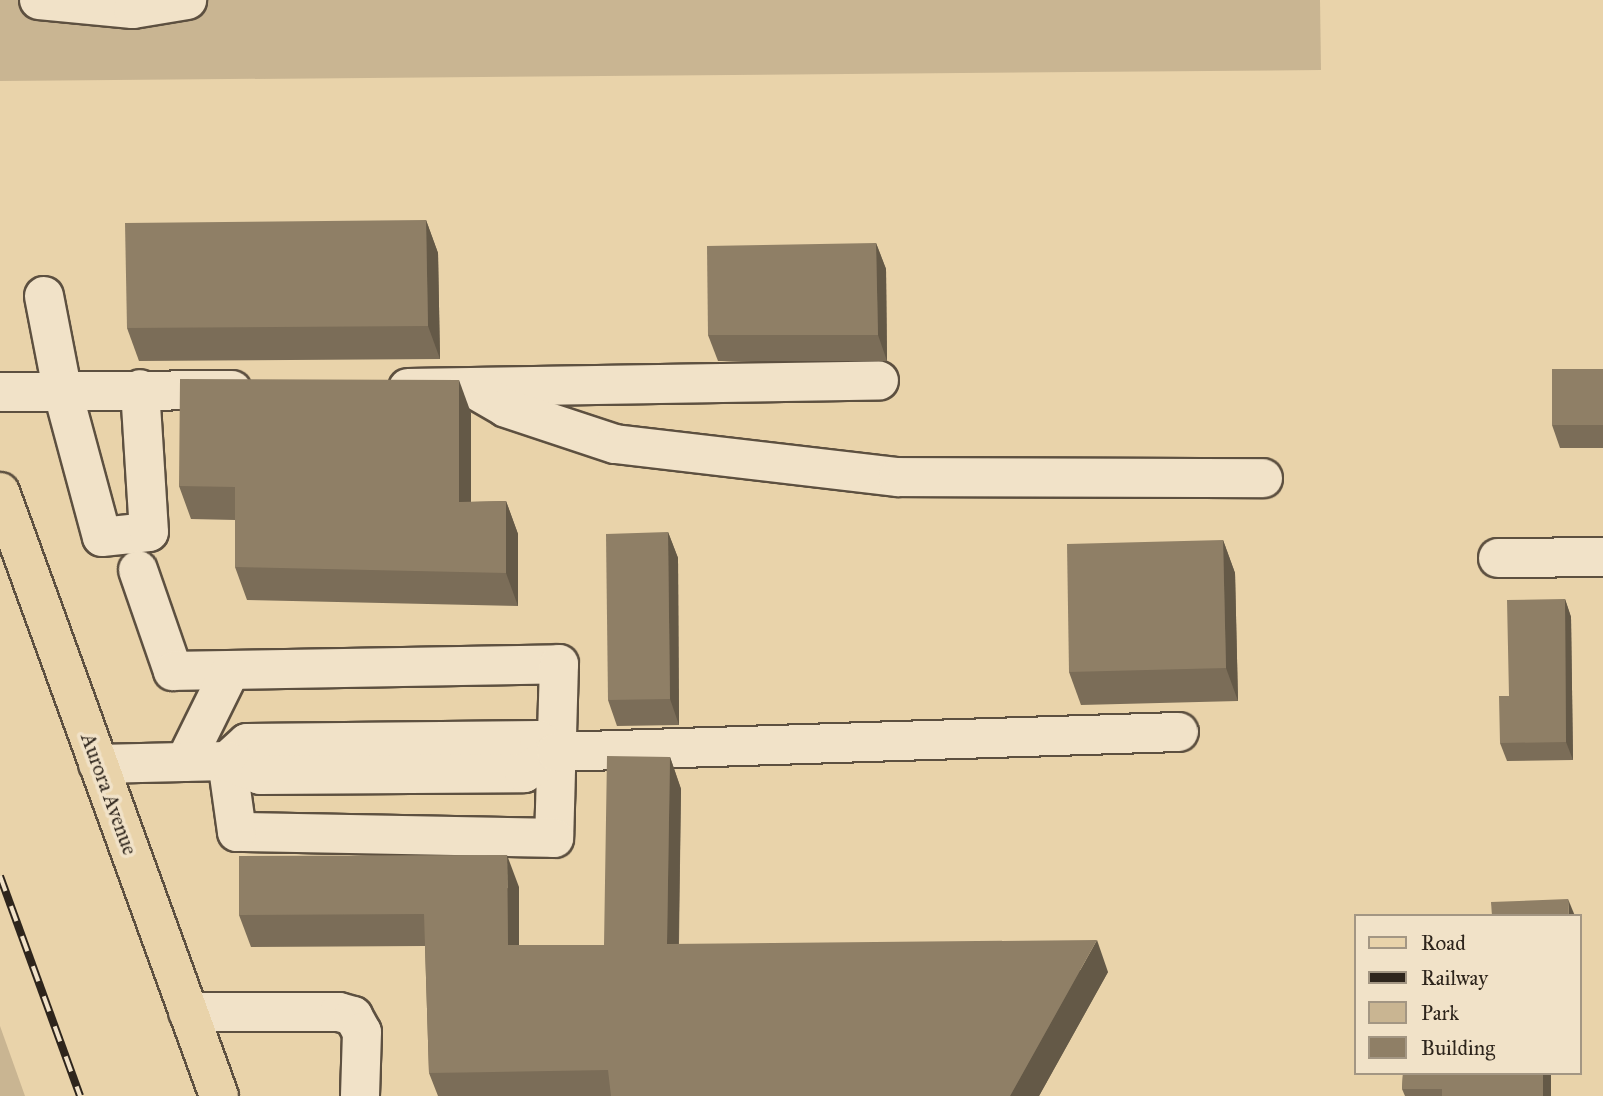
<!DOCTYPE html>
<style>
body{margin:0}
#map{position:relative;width:1603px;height:1096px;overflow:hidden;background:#e9d3aa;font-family:"IM FELL Great Primer",serif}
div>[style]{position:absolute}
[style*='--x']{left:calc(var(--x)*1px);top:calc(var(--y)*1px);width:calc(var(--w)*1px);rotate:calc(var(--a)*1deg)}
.green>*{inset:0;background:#c9b592}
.roads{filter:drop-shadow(2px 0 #5d5040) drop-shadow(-2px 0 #5d5040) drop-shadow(0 2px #5d5040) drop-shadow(0 -2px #5d5040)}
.minor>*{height:38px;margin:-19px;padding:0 19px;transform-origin:19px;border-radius:19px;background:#f1e2c8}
.major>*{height:38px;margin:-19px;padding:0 19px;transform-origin:19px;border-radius:19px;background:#e9d3aa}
.rail>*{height:8px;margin-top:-4px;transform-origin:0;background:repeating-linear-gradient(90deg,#f1e2c8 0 16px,#2e251c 0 32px);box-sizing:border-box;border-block:2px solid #2e251c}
.wall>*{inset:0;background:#7b6d58}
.shaded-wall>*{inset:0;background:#645947}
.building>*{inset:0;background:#8f7f66}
span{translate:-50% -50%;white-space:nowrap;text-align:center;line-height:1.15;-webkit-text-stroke:7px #f1e2c8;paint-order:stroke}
.street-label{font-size:21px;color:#2e251c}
.legend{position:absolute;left:1354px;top:914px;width:228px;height:161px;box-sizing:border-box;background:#f1e2c8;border:2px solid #a39683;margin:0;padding:9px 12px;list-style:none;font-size:21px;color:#2e251c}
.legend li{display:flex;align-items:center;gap:14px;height:35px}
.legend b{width:35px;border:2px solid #a39683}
</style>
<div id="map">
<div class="green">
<div style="clip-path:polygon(0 0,1320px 0,1321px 70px,0 81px)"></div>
<div style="clip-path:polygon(0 1026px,25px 1096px,0 1096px)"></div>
</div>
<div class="roads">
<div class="minor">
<div style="--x:39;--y:0;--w:94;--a:5.5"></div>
<div style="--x:133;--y:9;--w:55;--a:-9.5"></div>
<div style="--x:44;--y:296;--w:95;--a:79"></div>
<div style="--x:62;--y:389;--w:153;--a:74.9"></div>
<div style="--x:102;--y:537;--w:47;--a:-6.1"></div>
<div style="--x:149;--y:532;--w:143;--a:-93.6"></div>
<div style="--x:408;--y:388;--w:471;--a:-0.9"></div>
<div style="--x:472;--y:388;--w:39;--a:30"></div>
<div style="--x:506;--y:408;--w:115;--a:18.3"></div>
<div style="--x:615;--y:444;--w:285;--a:6.7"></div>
<div style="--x:898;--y:477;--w:365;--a:0.2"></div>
<div style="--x:0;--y:392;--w:232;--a:-0.5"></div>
<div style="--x:1498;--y:558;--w:105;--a:-0.5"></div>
<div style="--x:138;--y:570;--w:107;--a:70.9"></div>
<div style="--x:173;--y:671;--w:386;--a:-1"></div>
<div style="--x:559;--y:664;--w:174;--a:91.6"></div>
<div style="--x:554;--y:838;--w:317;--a:-178.9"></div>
<div style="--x:237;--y:832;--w:72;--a:-98"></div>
<div style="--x:227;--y:761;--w:27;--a:-42"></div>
<div style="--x:247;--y:743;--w:292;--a:-0.6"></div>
<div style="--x:539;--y:740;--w:21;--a:35"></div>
<div style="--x:185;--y:762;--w:99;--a:-63.7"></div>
<div style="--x:98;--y:764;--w:129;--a:-1.3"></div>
<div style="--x:227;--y:761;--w:36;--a:23"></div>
<div style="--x:260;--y:775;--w:264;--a:-0.4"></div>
<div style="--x:524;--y:773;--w:38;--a:-33"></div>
<div style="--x:556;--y:752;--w:623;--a:-1.84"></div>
<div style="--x:188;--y:1012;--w:151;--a:0"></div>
<div style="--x:339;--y:1012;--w:15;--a:16"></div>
<div style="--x:353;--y:1016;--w:18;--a:61"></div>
<div style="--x:362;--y:1032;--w:64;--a:91.8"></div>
</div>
<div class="major">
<div style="--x:0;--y:492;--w:642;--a:70.07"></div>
</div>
</div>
<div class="rail">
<div style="--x:0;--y:876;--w:234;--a:70"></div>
</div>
<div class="wall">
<div style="clip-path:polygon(426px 220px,438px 253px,440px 359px,139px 361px,127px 328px)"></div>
<div style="clip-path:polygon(876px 243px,886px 269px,887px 361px,718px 361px,708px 335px)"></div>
<div style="clip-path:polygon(1603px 369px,1603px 448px,1560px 448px,1552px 425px)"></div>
<div style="clip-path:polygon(471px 413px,471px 502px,506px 501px,518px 534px,518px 606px,247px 600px,235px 567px,235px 520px,191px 519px,179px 486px)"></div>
<div style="clip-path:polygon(668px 532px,678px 558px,679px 725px,617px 726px,608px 700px)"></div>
<div style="clip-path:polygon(1223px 540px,1235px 573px,1238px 701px,1081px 705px,1069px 672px)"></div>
<div style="clip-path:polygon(1565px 599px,1571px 617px,1573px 760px,1507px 761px,1500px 743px,1509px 696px)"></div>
<div style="clip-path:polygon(670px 757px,681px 789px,679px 944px,1108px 972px,1039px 1096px,438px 1096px,429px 1073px,425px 946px,251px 947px,239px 915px,519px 887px,519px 945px,604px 945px)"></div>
<div style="clip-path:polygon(1403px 1073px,1551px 1073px,1551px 1096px,1405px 1096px,1402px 1089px)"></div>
</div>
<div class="shaded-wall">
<div style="clip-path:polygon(426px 220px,438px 253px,440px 359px,428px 326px)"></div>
<div style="clip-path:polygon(876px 243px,886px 269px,887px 361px,878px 335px)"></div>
<div style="clip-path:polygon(459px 380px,471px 413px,471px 535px,459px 502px)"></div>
<div style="clip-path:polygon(506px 501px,518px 534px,518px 606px,506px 573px)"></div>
<div style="clip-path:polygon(668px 532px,678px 558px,679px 725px,670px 699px)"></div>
<div style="clip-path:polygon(1223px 540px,1235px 573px,1238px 701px,1226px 668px)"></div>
<div style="clip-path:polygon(1565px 599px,1571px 617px,1573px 760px,1566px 742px)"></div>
<div style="clip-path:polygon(670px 757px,681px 789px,678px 976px,667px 944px)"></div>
<div style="clip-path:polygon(507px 855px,519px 887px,519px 977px,508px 945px)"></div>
<div style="clip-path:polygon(1568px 899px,1575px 916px,1569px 916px)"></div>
<div style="clip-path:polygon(1097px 940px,1108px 972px,1039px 1096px,1010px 1096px)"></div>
<div style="clip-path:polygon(1543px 1073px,1551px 1073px,1551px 1096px,1543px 1096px)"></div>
</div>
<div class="building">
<div style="clip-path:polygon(426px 220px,428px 326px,127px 328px,125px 223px)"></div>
<div style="clip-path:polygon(876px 243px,878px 335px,708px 335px,707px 246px)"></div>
<div style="clip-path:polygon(1552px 369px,1603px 369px,1603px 425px,1552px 425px)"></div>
<div style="clip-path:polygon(180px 379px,459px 380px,459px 502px,506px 501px,506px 573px,235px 567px,235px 487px,179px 486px)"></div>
<div style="clip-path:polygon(668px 532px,670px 699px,608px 700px,606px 534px)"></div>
<div style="clip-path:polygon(1223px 540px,1226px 668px,1069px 672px,1067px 544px)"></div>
<div style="clip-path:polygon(1565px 599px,1566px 742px,1500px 743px,1499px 696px,1509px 696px,1507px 600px)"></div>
<div style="clip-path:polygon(607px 756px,670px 757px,667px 944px,1097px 940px,1010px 1096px,611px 1096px,608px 1070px,429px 1073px,424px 914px,239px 915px,239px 856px,507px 855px,508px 945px,604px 945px)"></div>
<div style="clip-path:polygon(1568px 899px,1569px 916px,1492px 916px,1491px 902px)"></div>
<div style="clip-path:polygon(1403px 1073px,1543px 1073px,1543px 1096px,1442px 1096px,1442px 1089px,1402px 1089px)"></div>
</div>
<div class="street-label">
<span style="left:109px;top:794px;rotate:70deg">Aurora Avenue</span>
</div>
<ul class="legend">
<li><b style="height:9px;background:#e9d3aa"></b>Road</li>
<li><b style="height:9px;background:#2e251c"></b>Railway</li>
<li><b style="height:19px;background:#c9b592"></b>Park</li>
<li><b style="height:19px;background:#8f7f66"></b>Building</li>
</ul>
</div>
